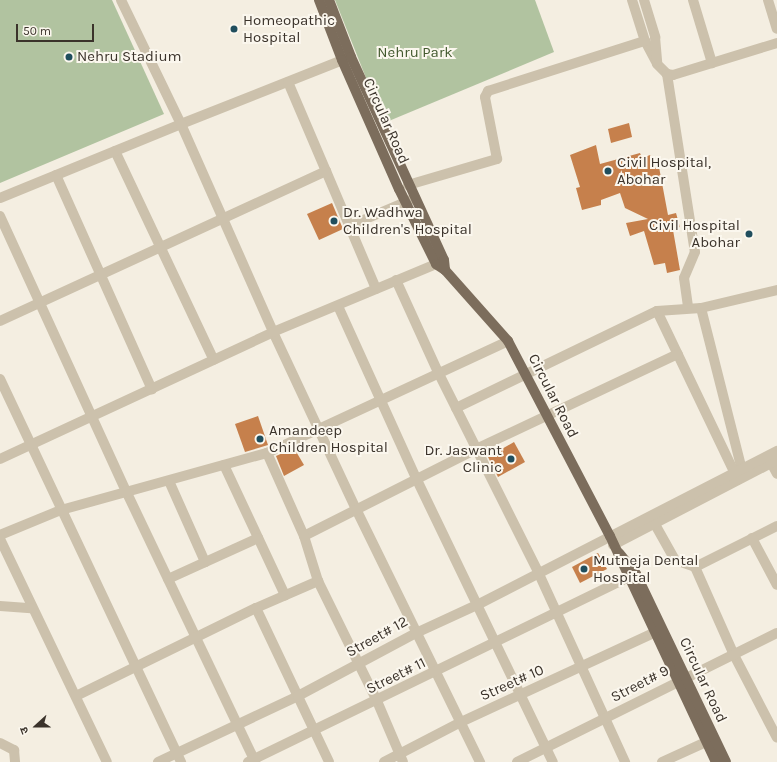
<!DOCTYPE html>
<meta charset="utf-8">
<style>
body{margin:0}
#map{position:relative;width:777px;height:762px;overflow:hidden;background:#f4eee1;font-family:Karla,"Noto Sans Devanagari",sans-serif}
div>[style]{position:absolute}
[style*='--x']{left:calc(var(--x)*1px);top:calc(var(--y)*1px);width:calc(var(--w)*1px);rotate:calc(var(--a)*1deg)}
.green>*{inset:0;background:#b1c3a0}
.building>*{inset:0;background:#c6804c}
.minor>*{height:10px;margin:-5px;padding:0 5px;transform-origin:5px;border-radius:5px;background:#ccc1ac}
.major>*{height:10px;margin:-5px;padding:0 5px;transform-origin:5px;border-radius:5px;background:#7c6d5c}
.dots>*{width:11px;height:11px;translate:-50% -50%;box-sizing:border-box;border:2px solid #fbf7ee;border-radius:50%}
span{translate:-50% -50%;white-space:nowrap;text-align:center;line-height:1.15;-webkit-text-stroke:4px #fbf7ee;paint-order:stroke}
.poi-label{font-size:15px;color:#3b332b}
.left{translate:0 -50%;text-align:left}
.right{translate:-100% -50%;text-align:right}
.park-label{font-size:15px;color:#42592e}
.street-label{font-size:15px;color:#3b332b}
.north{position:absolute;left:16px;top:706px;width:40px;height:40px;-webkit-text-stroke:3px #fbf7ee;paint-order:stroke;rotate:249deg;font-size:11px;font-weight:700;line-height:16px;text-align:center;color:#3b332b}
.north::after{content:'';display:block;margin:auto;width:14px;height:18px;background:#3b332b;clip-path:polygon(50% 0,100% 100%,50% 72%,0 100%)}
.scale{position:absolute;left:16px;top:24px;width:78px;height:18px;box-sizing:border-box;border:2px solid #3b332b;border-top:0;padding-left:5px;font-size:12px;line-height:14px;white-space:nowrap;color:#3b332b;-webkit-text-stroke:3px #fbf7ee;paint-order:stroke}
</style>
<div id="map">
<div class="green">
<div style="clip-path:polygon(0 0,112px 0,164px 114px,0 183px)"></div>
<div style="clip-path:polygon(335px 0,535px 0,554px 52px,384px 123px)"></div>
</div>
<div class="building">
<div style="clip-path:polygon(629px 123px,632px 137px,611px 143px,608px 129px)"></div>
<div style="clip-path:polygon(596px 145px,600px 164px,640px 153px,642px 158px,650px 155px,655px 168px,659px 167px,668px 215px,676px 213px,680px 227px,673px 230px,680px 270px,667px 273px,665px 263px,654px 265px,644px 231px,630px 236px,626px 223px,648px 219px,625px 208px,620px 193px,601px 200px,601px 205px,582px 210px,576px 188px,580px 187px,570px 155px)"></div>
<div style="clip-path:polygon(332px 203px,343px 229px,319px 240px,307px 214px)"></div>
<div style="clip-path:polygon(258px 416px,268px 445px,245px 452px,235px 424px)"></div>
<div style="clip-path:polygon(514px 442px,525px 462px,498px 477px,488px 457px)"></div>
<div style="clip-path:polygon(294px 448px,304px 465px,284px 476px,276px 456px)"></div>
<div style="clip-path:polygon(598px 553px,607px 569px,580px 583px,572px 567px)"></div>
</div>
<div class="minor">
<div style="--x:121;--y:0;--w:138;--a:64.2"></div>
<div style="--x:181;--y:124;--w:182;--a:-21.6"></div>
<div style="--x:632;--y:0;--w:43;--a:72.4"></div>
<div style="--x:645;--y:41;--w:26;--a:62"></div>
<div style="--x:657;--y:64;--w:14;--a:45"></div>
<div style="--x:667;--y:74;--w:6;--a:9"></div>
<div style="--x:673;--y:75;--w:109;--a:-17.1"></div>
<div style="--x:644;--y:0;--w:39;--a:73"></div>
<div style="--x:655;--y:37;--w:25;--a:85"></div>
<div style="--x:693;--y:0;--w:66;--a:73.2"></div>
<div style="--x:768;--y:0;--w:30;--a:73"></div>
<div style="--x:667;--y:74;--w:180;--a:81.1"></div>
<div style="--x:695;--y:252;--w:28;--a:113"></div>
<div style="--x:684;--y:278;--w:30;--a:82"></div>
<div style="--x:288;--y:82;--w:97;--a:66.9"></div>
<div style="--x:115;--y:151;--w:231;--a:64.7"></div>
<div style="--x:56;--y:175;--w:235;--a:65.9"></div>
<div style="--x:408;--y:185;--w:93;--a:-16.3"></div>
<div style="--x:497;--y:159;--w:63;--a:-101"></div>
<div style="--x:485;--y:97;--w:7;--a:-63"></div>
<div style="--x:488;--y:91;--w:165;--a:-17.7"></div>
<div style="--x:0;--y:198;--w:196;--a:-22.2"></div>
<div style="--x:181;--y:124;--w:227;--a:66.1"></div>
<div style="--x:273;--y:332;--w:198;--a:64.9"></div>
<div style="--x:357;--y:511;--w:280;--a:63.9"></div>
<div style="--x:0;--y:216;--w:302;--a:65.4"></div>
<div style="--x:126;--y:491;--w:300;--a:64.5"></div>
<div style="--x:349;--y:226;--w:69;--a:-22.9"></div>
<div style="--x:396;--y:280;--w:101;--a:65.5"></div>
<div style="--x:438;--y:372;--w:226;--a:63.4"></div>
<div style="--x:539;--y:574;--w:207;--a:65.4"></div>
<div style="--x:338;--y:306;--w:191;--a:65.6"></div>
<div style="--x:417;--y:480;--w:313;--a:64.3"></div>
<div style="--x:701;--y:308;--w:171;--a:75.8"></div>
<div style="--x:657;--y:311;--w:187;--a:64.4"></div>
<div style="--x:0;--y:321;--w:359;--a:-24.7"></div>
<div style="--x:326;--y:171;--w:128;--a:67"></div>
<div style="--x:0;--y:379;--w:424;--a:64.7"></div>
<div style="--x:456;--y:408;--w:223;--a:-25.8"></div>
<div style="--x:657;--y:311;--w:44;--a:-3.9"></div>
<div style="--x:701;--y:308;--w:78;--a:-13.3"></div>
<div style="--x:768;--y:457;--w:19;--a:62"></div>
<div style="--x:0;--y:459;--w:301;--a:-24.9"></div>
<div style="--x:273;--y:332;--w:177;--a:-22.6"></div>
<div style="--x:224;--y:465;--w:144;--a:64.9"></div>
<div style="--x:169;--y:481;--w:89;--a:66"></div>
<div style="--x:652;--y:519;--w:47;--a:60.7"></div>
<div style="--x:675;--y:560;--w:21;--a:19"></div>
<div style="--x:777;--y:526;--w:92;--a:153.4"></div>
<div style="--x:695;--y:567;--w:96;--a:66.1"></div>
<div style="--x:734;--y:655;--w:93;--a:62.6"></div>
<div style="--x:0;--y:535;--w:66;--a:-22.3"></div>
<div style="--x:61;--y:510;--w:214;--a:-15.5"></div>
<div style="--x:267;--y:453;--w:266;--a:-24.9"></div>
<div style="--x:304;--y:536;--w:193;--a:-26.8"></div>
<div style="--x:476;--y:449;--w:223;--a:-25.2"></div>
<div style="--x:752;--y:538;--w:53;--a:62"></div>
<div style="--x:0;--y:539;--w:247;--a:64.4"></div>
<div style="--x:613;--y:545;--w:185;--a:-27.4"></div>
<div style="--x:168;--y:579;--w:99;--a:-24.5"></div>
<div style="--x:318;--y:581;--w:134;--a:63.8"></div>
<div style="--x:377;--y:701;--w:66;--a:66.9"></div>
<div style="--x:0;--y:606;--w:31;--a:4"></div>
<div style="--x:256;--y:608;--w:170;--a:64.6"></div>
<div style="--x:76;--y:696;--w:200;--a:-26.1"></div>
<div style="--x:256;--y:608;--w:68;--a:-23.5"></div>
<div style="--x:318;--y:581;--w:47;--a:-107.3"></div>
<div style="--x:304;--y:536;--w:91;--a:-114"></div>
<div style="--x:0;--y:743;--w:16;--a:27"></div>
<div style="--x:14;--y:750;--w:12;--a:85"></div>
<div style="--x:158;--y:762;--w:155;--a:-25.2"></div>
<div style="--x:298;--y:696;--w:134;--a:-28.1"></div>
<div style="--x:416;--y:633;--w:69;--a:-24.7"></div>
<div style="--x:479;--y:604;--w:335;--a:-27.2"></div>
<div style="--x:248;--y:762;--w:421;--a:-25.9"></div>
<div style="--x:384;--y:762;--w:87;--a:-27.5"></div>
<div style="--x:461;--y:722;--w:213;--a:-24.8"></div>
<div style="--x:517;--y:762;--w:290;--a:-26.4"></div>
<div style="--x:662;--y:762;--w:48;--a:-24.4"></div>
</div>
<div class="major">
<div style="--x:319;--y:0;--w:64;--a:69"></div>
<div style="--x:342;--y:60;--w:141;--a:66.2"></div>
<div style="--x:399;--y:189;--w:84;--a:63.7"></div>
<div style="--x:436;--y:264;--w:11;--a:34"></div>
<div style="--x:445;--y:270;--w:95;--a:48.4"></div>
<div style="--x:508;--y:341;--w:220;--a:62.4"></div>
<div style="--x:610;--y:536;--w:250;--a:64.9"></div>
<div style="--x:329;--y:0;--w:61;--a:68.9"></div>
<div style="--x:351;--y:57;--w:223;--a:65.4"></div>
<div style="--x:444;--y:260;--w:10;--a:84"></div>
<div style="--x:619;--y:553;--w:27;--a:51"></div>
<div style="--x:636;--y:574;--w:208;--a:64.4"></div>
</div>
<div class="dots">
<div style="left:234px;top:29px;background:#204e5d"></div>
<div style="left:69px;top:57px;background:#204e5d"></div>
<div style="left:608px;top:171px;background:#204e5d"></div>
<div style="left:334px;top:221px;background:#204e5d"></div>
<div style="left:749px;top:234px;background:#204e5d"></div>
<div style="left:260px;top:439px;background:#204e5d"></div>
<div style="left:511px;top:459px;background:#204e5d"></div>
<div style="left:584px;top:569px;background:#204e5d"></div>
</div>
<div class="poi-label">
<span class="left" style="left:243px;top:29px">Homeopathic<br>Hospital</span>
<span class="left" style="left:77px;top:57px">Nehru Stadium</span>
<span class="left" style="left:617px;top:171px">Civil Hospital,<br>Abohar</span>
<span class="left" style="left:343px;top:221px">Dr. Wadhwa<br>Children's Hospital</span>
<span class="right" style="left:740px;top:234px">Civil Hospital<br>Abohar</span>
<span class="left" style="left:269px;top:439px">Amandeep<br>Children Hospital</span>
<span class="right" style="left:502px;top:459px">Dr. Jaswant<br>Clinic</span>
<span class="left" style="left:593px;top:569px">Mutneja Dental<br>Hospital</span>
</div>
<div class="park-label">
<span style="left:415px;top:53px">Nehru Park</span>
</div>
<div class="street-label">
<span style="left:386px;top:121px;rotate:66deg">Circular Road</span>
<span style="left:553px;top:396px;rotate:63deg">Circular Road</span>
<span style="left:377px;top:637px;rotate:-29deg">Street# 12</span>
<span style="left:396px;top:676px;rotate:-26deg">Street# 11</span>
<span style="left:703px;top:680px;rotate:65deg">Circular Road</span>
<span style="left:512px;top:683px;rotate:-24deg">Street# 10</span>
<span style="left:640px;top:684px;rotate:-27deg">Street# 9</span>
</div>
<div class="north">उ</div>
<div class="scale">50 m</div>
</div>
